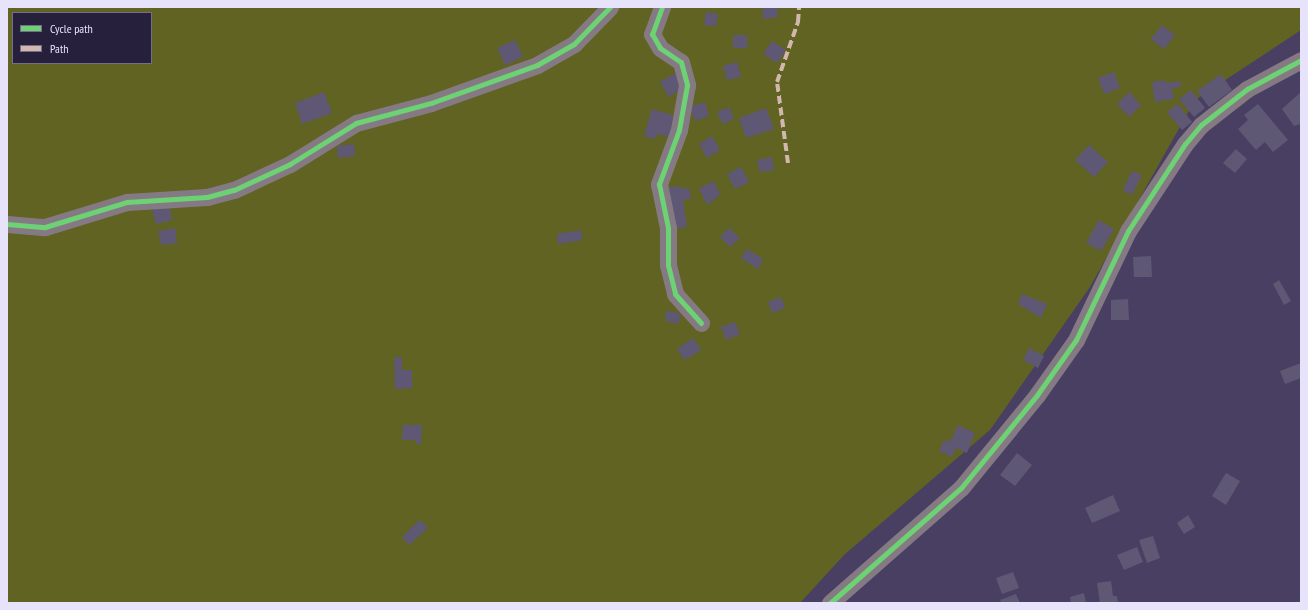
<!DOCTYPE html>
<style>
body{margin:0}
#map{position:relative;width:1308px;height:610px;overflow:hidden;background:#483f62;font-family:"PT Sans Narrow",sans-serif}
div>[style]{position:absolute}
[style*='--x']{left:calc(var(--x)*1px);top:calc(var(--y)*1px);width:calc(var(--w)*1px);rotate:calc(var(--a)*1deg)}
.green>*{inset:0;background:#606322}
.building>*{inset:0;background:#5f5875}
.minor>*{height:17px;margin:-8.5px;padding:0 8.5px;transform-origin:8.5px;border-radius:8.5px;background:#857a83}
.quiet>*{height:4px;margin-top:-2px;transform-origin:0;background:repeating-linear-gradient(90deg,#d1b7ad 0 8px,transparent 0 12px)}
.cycleway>*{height:5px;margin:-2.5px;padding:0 2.5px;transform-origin:2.5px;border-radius:2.5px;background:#6cd273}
span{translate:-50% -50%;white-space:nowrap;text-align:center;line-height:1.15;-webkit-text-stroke:3.5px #27203d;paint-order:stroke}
.frame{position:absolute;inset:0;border:8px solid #e7e3fb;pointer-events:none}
.legend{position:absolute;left:12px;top:12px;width:140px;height:52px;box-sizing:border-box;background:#27203d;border:1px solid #746e89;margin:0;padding:5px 7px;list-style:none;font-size:12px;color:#e7e3fb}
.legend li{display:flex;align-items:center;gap:8px;height:20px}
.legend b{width:20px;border:1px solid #746e89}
</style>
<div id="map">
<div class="green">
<div style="clip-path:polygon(evenodd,7px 7px,1301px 7px,1301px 30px,1195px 100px,1090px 287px,990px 430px,844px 555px,800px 603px,7px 603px,7px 7px,13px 13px,151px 13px,151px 63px,13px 63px,13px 13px)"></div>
</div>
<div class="building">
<div style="clip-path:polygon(762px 7px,777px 7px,778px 17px,763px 19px)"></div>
<div style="clip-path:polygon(706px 12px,718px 14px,716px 26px,704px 25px)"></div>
<div style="clip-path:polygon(1162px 25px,1175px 35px,1164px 49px,1151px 39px)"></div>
<div style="clip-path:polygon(733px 35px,747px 35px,747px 48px,733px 48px)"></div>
<div style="clip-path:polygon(515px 40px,523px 57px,505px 65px,497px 48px)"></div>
<div style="clip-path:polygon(772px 41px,786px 50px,777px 63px,763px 54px)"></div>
<div style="clip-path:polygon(737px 62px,741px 77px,727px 80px,723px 66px)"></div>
<div style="clip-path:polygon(1114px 72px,1120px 88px,1104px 94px,1098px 78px)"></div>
<div style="clip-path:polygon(675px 73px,684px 87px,669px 97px,660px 82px)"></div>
<div style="clip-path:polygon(1221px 74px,1232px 90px,1209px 107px,1197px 91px)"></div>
<div style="clip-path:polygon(1165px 80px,1166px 83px,1180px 81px,1181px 87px,1172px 88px,1174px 99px,1155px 102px,1152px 82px)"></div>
<div style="clip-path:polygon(1191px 90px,1205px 108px,1194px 117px,1179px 99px)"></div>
<div style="clip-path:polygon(324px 92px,332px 113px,302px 124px,295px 103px)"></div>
<div style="clip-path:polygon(1129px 92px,1141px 105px,1129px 117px,1117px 104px)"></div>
<div style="clip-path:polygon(1301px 92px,1301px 124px,1294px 126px,1282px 109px)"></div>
<div style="clip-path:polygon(705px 102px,709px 116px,695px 121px,690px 107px)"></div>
<div style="clip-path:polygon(1178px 104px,1192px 122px,1182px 130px,1167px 112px)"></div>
<div style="clip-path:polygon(1258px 104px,1288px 140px,1273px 152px,1265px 142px,1256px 150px,1238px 129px,1248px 120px,1244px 115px)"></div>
<div style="clip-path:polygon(729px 107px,734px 119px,723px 124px,717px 112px)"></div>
<div style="clip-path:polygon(766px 108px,774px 129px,746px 138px,739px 118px)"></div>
<div style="clip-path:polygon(652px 109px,679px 117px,673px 138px,657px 134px,655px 139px,644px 136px)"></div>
<div style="clip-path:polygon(712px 136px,720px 150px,707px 158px,699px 144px)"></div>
<div style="clip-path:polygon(354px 144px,355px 156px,338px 158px,337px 146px)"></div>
<div style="clip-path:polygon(1089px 145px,1108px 162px,1094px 177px,1075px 160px)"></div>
<div style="clip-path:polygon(1236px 149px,1247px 159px,1235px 173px,1223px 163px)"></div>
<div style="clip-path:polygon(772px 157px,774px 170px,760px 172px,757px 160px)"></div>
<div style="clip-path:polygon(741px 167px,749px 182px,735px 189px,727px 174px)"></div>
<div style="clip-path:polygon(1132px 171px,1142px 175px,1132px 195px,1123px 190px)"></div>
<div style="clip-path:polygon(714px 181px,720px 195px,707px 205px,699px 188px)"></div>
<div style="clip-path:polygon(681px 186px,681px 189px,689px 188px,691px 199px,683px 200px,687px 227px,672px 229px,665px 188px)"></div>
<div style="clip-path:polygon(169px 205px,172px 220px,156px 224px,152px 209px)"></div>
<div style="clip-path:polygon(1099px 220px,1114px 229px,1101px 251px,1086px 243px)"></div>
<div style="clip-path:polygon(175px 228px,177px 243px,161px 245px,158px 231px)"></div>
<div style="clip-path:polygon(729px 228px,740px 238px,730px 247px,720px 237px)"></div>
<div style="clip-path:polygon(581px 230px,582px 240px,558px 244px,557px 234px)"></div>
<div style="clip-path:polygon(747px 249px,763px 259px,758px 269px,741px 258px)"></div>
<div style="clip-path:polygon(1151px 256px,1152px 277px,1134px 277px,1133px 257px)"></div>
<div style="clip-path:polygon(1279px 280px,1291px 301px,1284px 305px,1273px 284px)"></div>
<div style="clip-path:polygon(1022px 294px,1047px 304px,1041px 318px,1018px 304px)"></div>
<div style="clip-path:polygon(781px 297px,785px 308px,772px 313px,768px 302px)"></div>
<div style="clip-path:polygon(1128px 299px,1129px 320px,1111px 320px,1111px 300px)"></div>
<div style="clip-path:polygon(667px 310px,681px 314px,678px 324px,665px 321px)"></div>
<div style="clip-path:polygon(735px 322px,740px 334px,726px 340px,721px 327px)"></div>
<div style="clip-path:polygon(693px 338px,701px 350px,685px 360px,677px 349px)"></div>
<div style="clip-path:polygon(1029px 348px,1044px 356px,1038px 368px,1023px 360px)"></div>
<div style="clip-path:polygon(402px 357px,402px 370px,412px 370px,412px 388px,395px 389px,394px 358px)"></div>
<div style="clip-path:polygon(1301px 363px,1301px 378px,1285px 384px,1280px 371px)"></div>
<div style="clip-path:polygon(403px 425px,422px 425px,421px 444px,416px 444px,416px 440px,402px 440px)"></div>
<div style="clip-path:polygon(958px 425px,975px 433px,967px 453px,956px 448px,952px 457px,939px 451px,944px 440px,950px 442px)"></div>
<div style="clip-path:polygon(1017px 453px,1032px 465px,1015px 486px,1000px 475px)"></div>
<div style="clip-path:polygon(1226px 473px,1240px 481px,1226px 505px,1212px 496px)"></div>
<div style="clip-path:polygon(1113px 495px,1120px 511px,1092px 523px,1085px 508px)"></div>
<div style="clip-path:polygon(1188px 515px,1195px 527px,1184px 534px,1177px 523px)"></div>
<div style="clip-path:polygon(420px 520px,428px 528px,409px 545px,402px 537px)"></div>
<div style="clip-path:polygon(1153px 536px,1160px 558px,1147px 563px,1139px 540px)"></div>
<div style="clip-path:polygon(1137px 547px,1143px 562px,1124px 570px,1117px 555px)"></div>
<div style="clip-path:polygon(1013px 572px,1019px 588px,1002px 594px,996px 578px)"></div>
<div style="clip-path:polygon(1111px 581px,1113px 596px,1117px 596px,1118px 603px,1100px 603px,1097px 583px)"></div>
<div style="clip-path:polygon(1084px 593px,1086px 603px,1071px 603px,1070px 597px)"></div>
<div style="clip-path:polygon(1016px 594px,1020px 603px,1002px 603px,1000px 600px)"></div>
</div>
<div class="minor">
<div style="--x:662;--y:7;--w:29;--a:110"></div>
<div style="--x:652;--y:34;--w:16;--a:60"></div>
<div style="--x:660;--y:48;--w:25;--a:34"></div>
<div style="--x:681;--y:62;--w:24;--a:75"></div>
<div style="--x:687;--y:85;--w:46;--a:100.1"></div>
<div style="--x:679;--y:130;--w:58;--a:110.3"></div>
<div style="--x:659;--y:184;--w:45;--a:78.4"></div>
<div style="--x:668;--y:228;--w:37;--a:90"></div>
<div style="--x:668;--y:265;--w:30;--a:76"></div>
<div style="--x:675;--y:294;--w:39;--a:48"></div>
<div style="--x:7;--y:224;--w:38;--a:5"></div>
<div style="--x:45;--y:227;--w:86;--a:-17"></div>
<div style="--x:127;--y:202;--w:80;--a:-3.6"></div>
<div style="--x:207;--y:197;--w:28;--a:-15"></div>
<div style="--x:234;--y:190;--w:62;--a:-24.9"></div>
<div style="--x:290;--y:164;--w:78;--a:-31.8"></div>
<div style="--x:356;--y:123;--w:78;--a:-14.9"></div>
<div style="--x:431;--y:103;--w:113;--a:-19.7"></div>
<div style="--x:537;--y:65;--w:43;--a:-29.6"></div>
<div style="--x:574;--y:44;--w:52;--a:-45.8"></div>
<div style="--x:830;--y:603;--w:174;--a:-41.3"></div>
<div style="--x:961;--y:488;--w:120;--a:-50.7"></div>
<div style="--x:1037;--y:395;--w:67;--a:-54.7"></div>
<div style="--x:1076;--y:340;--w:121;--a:-64.5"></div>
<div style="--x:1128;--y:231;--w:104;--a:-56.8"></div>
<div style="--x:1185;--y:144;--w:25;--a:-50"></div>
<div style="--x:1201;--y:125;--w:58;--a:-38"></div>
<div style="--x:1247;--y:89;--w:61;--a:-28.2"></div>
</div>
<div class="quiet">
<div style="--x:788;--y:163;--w:82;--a:-97.7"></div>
<div style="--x:777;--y:82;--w:64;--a:-70.7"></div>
<div style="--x:798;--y:22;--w:15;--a:-86"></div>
</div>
<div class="cycleway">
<div style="--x:662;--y:7;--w:29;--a:110"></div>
<div style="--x:652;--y:34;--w:16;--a:60"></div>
<div style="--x:660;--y:48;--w:25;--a:34"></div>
<div style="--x:681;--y:62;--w:24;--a:75"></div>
<div style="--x:687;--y:85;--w:46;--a:100.1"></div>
<div style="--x:679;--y:130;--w:58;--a:110.3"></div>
<div style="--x:659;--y:184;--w:45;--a:78.4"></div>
<div style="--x:668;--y:228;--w:37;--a:90"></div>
<div style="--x:668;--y:265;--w:30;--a:76"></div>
<div style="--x:675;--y:294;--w:39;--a:48"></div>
<div style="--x:7;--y:224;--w:38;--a:5"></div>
<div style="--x:45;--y:227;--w:86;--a:-17"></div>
<div style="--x:127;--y:202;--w:80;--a:-3.6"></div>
<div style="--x:207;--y:197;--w:28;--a:-15"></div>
<div style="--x:234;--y:190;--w:62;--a:-24.9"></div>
<div style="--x:290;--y:164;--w:78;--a:-31.8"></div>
<div style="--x:356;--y:123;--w:78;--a:-14.9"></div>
<div style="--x:431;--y:103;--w:113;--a:-19.7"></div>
<div style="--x:537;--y:65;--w:43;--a:-29.6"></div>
<div style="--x:574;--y:44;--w:52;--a:-45.8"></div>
<div style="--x:830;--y:603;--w:174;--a:-41.3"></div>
<div style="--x:961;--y:488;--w:120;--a:-50.7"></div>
<div style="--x:1037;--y:395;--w:67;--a:-54.7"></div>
<div style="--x:1076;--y:340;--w:121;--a:-64.5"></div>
<div style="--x:1128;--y:231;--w:104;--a:-56.8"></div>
<div style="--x:1185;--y:144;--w:25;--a:-50"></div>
<div style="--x:1201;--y:125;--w:58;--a:-38"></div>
<div style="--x:1247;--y:89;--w:61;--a:-28.2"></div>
</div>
<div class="frame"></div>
<ul class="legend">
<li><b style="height:5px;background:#6cd273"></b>Cycle path</li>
<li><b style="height:5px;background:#d1b7ad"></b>Path</li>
</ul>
</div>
